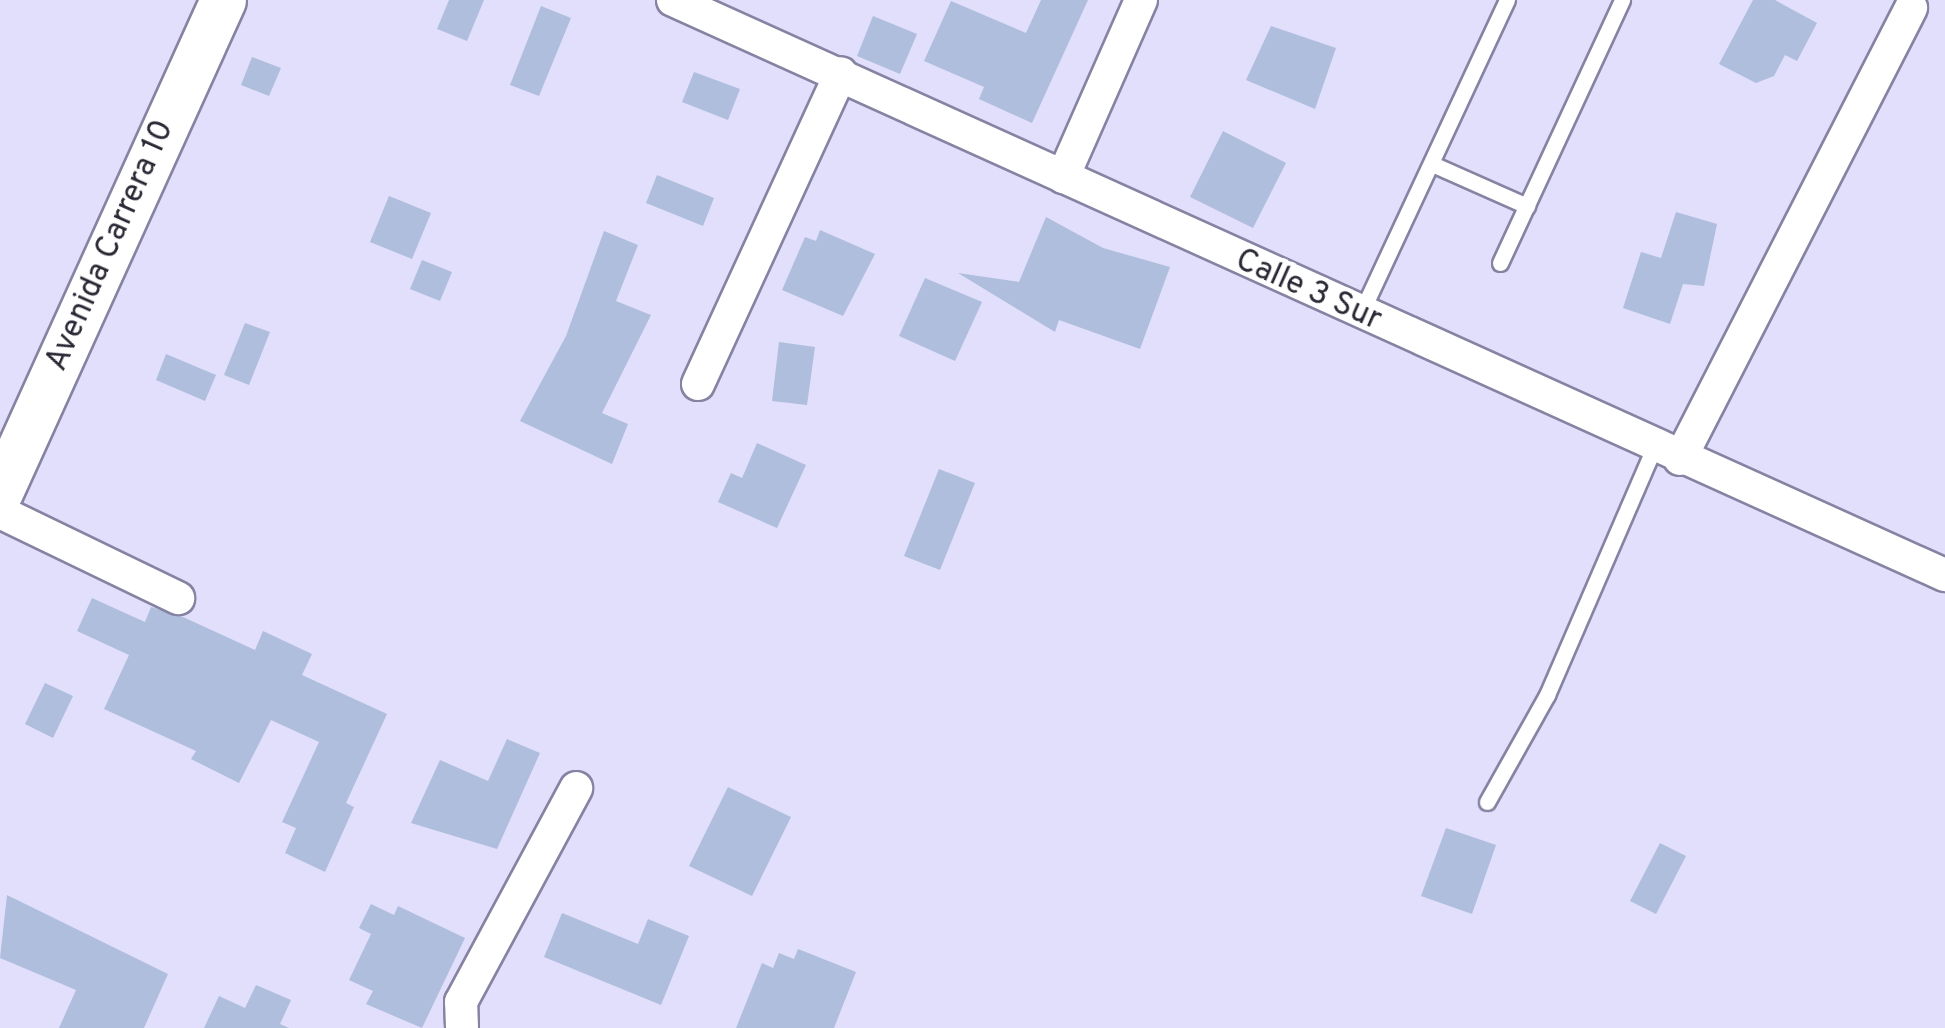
<!DOCTYPE html>
<style>
body{margin:0}
#map{position:relative;width:1945px;height:1028px;overflow:hidden;background:#e1dffb;font-family:Overpass,sans-serif}
div>[style]{position:absolute}
[style*='--x']{left:calc(var(--x)*1px);top:calc(var(--y)*1px);width:calc(var(--w)*1px);rotate:calc(var(--a)*1deg)}
.building>*{inset:0;background:#afbedd}
.roads{filter:drop-shadow(2px 0 #8683a2) drop-shadow(-2px 0 #8683a2) drop-shadow(0 2px #8683a2) drop-shadow(0 -2px #8683a2)}
.lane>*{height:15px;margin:-7.5px;padding:0 7.5px;transform-origin:7.5px;border-radius:7.5px;background:#fff}
.street>*{height:32px;margin:-16px;padding:0 16px;transform-origin:16px;border-radius:16px;background:#fff}
.secondary>*{height:45px;margin:-22.5px;padding:0 22.5px;transform-origin:22.5px;border-radius:22.5px;background:#fff}
span{translate:-50% -50%;white-space:nowrap;text-align:center;line-height:1.15;-webkit-text-stroke:8px #fff;paint-order:stroke}
.street-label{font-size:32px;color:#282733}
</style>
<div id="map">
<div class="building">
<div style="clip-path:polygon(449px 0,484px 0,467px 41px,437px 29px)"></div>
<div style="clip-path:polygon(1041px 0,1088px 0,1032px 123px,979px 99px,984px 87px,924px 61px,951px 1px,1026px 33px)"></div>
<div style="clip-path:polygon(1753px 0,1775px 0,1817px 23px,1797px 61px,1785px 55px,1774px 76px,1756px 83px,1719px 64px)"></div>
<div style="clip-path:polygon(541px 6px,571px 18px,539px 96px,510px 85px)"></div>
<div style="clip-path:polygon(873px 16px,917px 34px,900px 74px,857px 56px)"></div>
<div style="clip-path:polygon(1271px 26px,1336px 48px,1315px 109px,1246px 80px)"></div>
<div style="clip-path:polygon(252px 57px,281px 68px,269px 96px,241px 85px)"></div>
<div style="clip-path:polygon(694px 72px,740px 89px,728px 120px,682px 102px)"></div>
<div style="clip-path:polygon(1223px 131px,1286px 163px,1253px 228px,1190px 197px)"></div>
<div style="clip-path:polygon(657px 175px,714px 198px,703px 226px,646px 203px)"></div>
<div style="clip-path:polygon(389px 196px,431px 213px,412px 259px,370px 242px)"></div>
<div style="clip-path:polygon(1676px 212px,1717px 224px,1704px 286px,1683px 284px,1670px 324px,1623px 308px,1641px 252px,1661px 258px)"></div>
<div style="clip-path:polygon(1046px 217px,1103px 248px,1170px 267px,1140px 349px,1059px 320px,1055px 332px,958px 273px,1019px 282px)"></div>
<div style="clip-path:polygon(820px 230px,875px 254px,843px 316px,782px 290px,805px 237px,816px 241px)"></div>
<div style="clip-path:polygon(604px 231px,638px 245px,616px 301px,651px 315px,602px 413px,628px 424px,612px 464px,520px 421px,566px 336px)"></div>
<div style="clip-path:polygon(422px 260px,452px 272px,440px 301px,410px 289px)"></div>
<div style="clip-path:polygon(925px 278px,982px 302px,955px 361px,899px 336px)"></div>
<div style="clip-path:polygon(245px 323px,270px 332px,249px 385px,224px 375px)"></div>
<div style="clip-path:polygon(779px 342px,815px 347px,807px 405px,772px 401px)"></div>
<div style="clip-path:polygon(166px 354px,216px 375px,205px 401px,156px 380px)"></div>
<div style="clip-path:polygon(757px 443px,806px 465px,777px 528px,718px 502px,731px 473px,742px 478px)"></div>
<div style="clip-path:polygon(939px 469px,975px 483px,940px 570px,904px 556px)"></div>
<div style="clip-path:polygon(92px 598px,145px 622px,151px 607px,183px 617px,255px 650px,263px 631px,312px 654px,302px 675px,387px 714px,346px 803px,354px 807px,325px 872px,285px 853px,296px 828px,282px 822px,319px 742px,271px 720px,239px 783px,191px 759px,196px 751px,104px 709px,129px 655px,77px 631px)"></div>
<div style="clip-path:polygon(45px 683px,73px 696px,53px 738px,25px 724px)"></div>
<div style="clip-path:polygon(507px 739px,540px 753px,497px 849px,411px 823px,440px 760px,488px 781px)"></div>
<div style="clip-path:polygon(728px 787px,791px 817px,752px 896px,689px 866px)"></div>
<div style="clip-path:polygon(1446px 828px,1496px 845px,1472px 914px,1421px 896px)"></div>
<div style="clip-path:polygon(1660px 843px,1686px 856px,1656px 914px,1630px 901px)"></div>
<div style="clip-path:polygon(7px 895px,168px 974px,144px 1028px,59px 1028px,76px 990px,0 958px)"></div>
<div style="clip-path:polygon(371px 904px,394px 915px,398px 906px,465px 938px,422px 1028px,366px 1004px,373px 991px,349px 980px,371px 934px,359px 928px)"></div>
<div style="clip-path:polygon(562px 913px,638px 944px,648px 919px,689px 936px,661px 1005px,544px 957px)"></div>
<div style="clip-path:polygon(798px 949px,856px 972px,834px 1028px,736px 1028px,762px 963px,773px 968px,779px 953px,794px 959px)"></div>
<div style="clip-path:polygon(256px 985px,291px 1000px,280px 1024px,289px 1028px,204px 1028px,219px 996px,245px 1008px)"></div>
</div>
<div class="roads">
<div class="lane">
<div style="--x:1432;--y:164;--w:104;--a:23.9"></div>
<div style="--x:1500;--y:263;--w:290;--a:-65.1"></div>
<div style="--x:1360;--y:315;--w:348;--a:-65"></div>
<div style="--x:1487;--y:802;--w:123;--a:-60.7"></div>
<div style="--x:1547;--y:695;--w:269;--a:-66.6"></div>
</div>
<div class="street">
<div style="--x:673;--y:0;--w:1396;--a:24.33"></div>
<div style="--x:1063;--y:177;--w:193;--a:-66.2"></div>
<div style="--x:698;--y:384;--w:342;--a:-65.3"></div>
<div style="--x:1680;--y:459;--w:507;--a:-62.88"></div>
<div style="--x:0;--y:512;--w:198;--a:25.8"></div>
<div style="--x:462;--y:1028;--w:26;--a:-92"></div>
<div style="--x:461;--y:1002;--w:243;--a:-61.7"></div>
</div>
<div class="secondary">
<div style="--x:0;--y:492;--w:540;--a:-65.62"></div>
</div>
</div>
<div class="street-label">
<span style="left:111px;top:246px;rotate:-66deg">Avenida Carrera 10</span>
<span style="left:1308px;top:291px;rotate:24deg">Calle 3 Sur</span>
</div>
</div>
